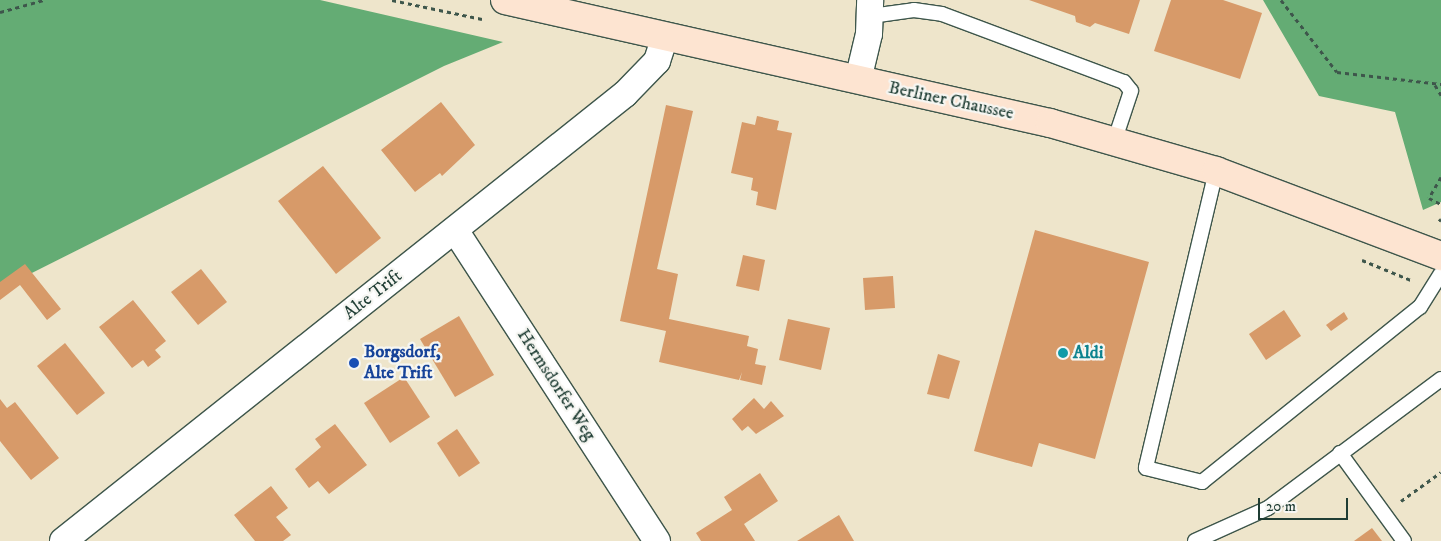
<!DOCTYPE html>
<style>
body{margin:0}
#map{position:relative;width:1441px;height:541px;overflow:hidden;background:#eee5cb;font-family:"IM FELL DW Pica",serif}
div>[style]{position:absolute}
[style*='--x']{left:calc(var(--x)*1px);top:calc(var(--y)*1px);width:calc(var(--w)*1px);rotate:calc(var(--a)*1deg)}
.forest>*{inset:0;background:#64ac74}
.building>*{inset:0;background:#d79a69}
.path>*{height:3px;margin-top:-1.5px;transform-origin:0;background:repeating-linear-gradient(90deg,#3e564b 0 4px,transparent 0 8px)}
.roads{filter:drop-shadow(1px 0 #3e564b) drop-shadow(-1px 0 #3e564b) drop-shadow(0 1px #3e564b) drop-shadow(0 -1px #3e564b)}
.service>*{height:14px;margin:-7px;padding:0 7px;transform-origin:7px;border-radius:7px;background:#fff}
.minor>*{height:26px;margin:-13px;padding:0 13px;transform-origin:13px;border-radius:13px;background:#fff}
.secondary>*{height:28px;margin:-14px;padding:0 14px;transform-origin:14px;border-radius:14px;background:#fde4d1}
.dots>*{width:14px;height:14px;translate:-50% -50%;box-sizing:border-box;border:2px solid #f6f6f2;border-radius:50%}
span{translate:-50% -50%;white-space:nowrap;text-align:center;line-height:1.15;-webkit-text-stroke:4.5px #f6f6f2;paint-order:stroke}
.street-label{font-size:18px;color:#1f3d34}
.transit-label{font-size:18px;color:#164399;font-weight:700}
.left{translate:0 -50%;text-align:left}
.culture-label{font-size:18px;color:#0d838f;font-weight:700}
.scale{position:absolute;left:1258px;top:498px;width:90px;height:22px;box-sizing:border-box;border:2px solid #1f3d34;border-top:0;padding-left:6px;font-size:15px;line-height:18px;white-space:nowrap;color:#1f3d34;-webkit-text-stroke:4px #f6f6f2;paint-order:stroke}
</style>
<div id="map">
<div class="forest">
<div style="clip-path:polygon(0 0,320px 0,503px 42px,444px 66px,0 289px)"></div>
<div style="clip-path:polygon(1263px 0,1441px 0,1441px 202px,1423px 210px,1395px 112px,1319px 96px)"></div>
</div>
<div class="building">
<div style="clip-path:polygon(1029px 0,1140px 0,1129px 34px,1095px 23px,1090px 27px,1076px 22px,1075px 16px)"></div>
<div style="clip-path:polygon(1171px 0,1223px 0,1262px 13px,1240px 79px,1154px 51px)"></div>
<div style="clip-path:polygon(441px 102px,475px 145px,442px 176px,440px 173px,415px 192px,381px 150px)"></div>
<div style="clip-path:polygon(666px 105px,693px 111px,657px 269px,678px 274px,669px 319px,749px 336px,747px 346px,758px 349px,755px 364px,766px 366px,762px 385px,740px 380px,742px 372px,739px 380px,659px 362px,666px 331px,620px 321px)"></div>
<div style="clip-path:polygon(757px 116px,779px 121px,777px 130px,792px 133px,776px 210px,756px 205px,758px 192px,751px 190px,753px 178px,731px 173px,742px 122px,755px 125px)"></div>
<div style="clip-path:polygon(323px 166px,381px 238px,336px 274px,278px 201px)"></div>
<div style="clip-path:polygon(1035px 230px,1149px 262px,1095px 459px,1039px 443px,1032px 467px,974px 451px)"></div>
<div style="clip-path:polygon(743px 255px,765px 260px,759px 291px,736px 286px)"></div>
<div style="clip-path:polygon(25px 264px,61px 309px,47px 320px,20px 285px,0 300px,0 282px)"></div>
<div style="clip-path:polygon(201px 269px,227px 302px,198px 325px,171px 292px)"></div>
<div style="clip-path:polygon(893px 276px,895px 308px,865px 310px,863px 278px)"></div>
<div style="clip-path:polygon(133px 300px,166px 341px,155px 350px,161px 357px,148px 367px,143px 360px,132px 368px,99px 327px)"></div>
<div style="clip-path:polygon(1284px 310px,1301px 336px,1266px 360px,1249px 334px)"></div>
<div style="clip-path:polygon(1344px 312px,1348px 319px,1331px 331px,1326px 325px)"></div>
<div style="clip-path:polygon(459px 316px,494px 375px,455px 397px,420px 339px)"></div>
<div style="clip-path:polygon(788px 319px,830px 328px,821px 370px,779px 360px)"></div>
<div style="clip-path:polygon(65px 343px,105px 393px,77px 415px,37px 366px)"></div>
<div style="clip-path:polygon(938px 354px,960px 361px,949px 399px,927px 394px)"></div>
<div style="clip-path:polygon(404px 377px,430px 417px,390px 443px,364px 403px)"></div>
<div style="clip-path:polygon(754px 398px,764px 409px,771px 401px,784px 416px,756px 434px,748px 426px,742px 431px,732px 419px)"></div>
<div style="clip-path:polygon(0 399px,7px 408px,15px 402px,59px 458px,31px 480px,0 441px)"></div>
<div style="clip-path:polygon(335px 424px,367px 465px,329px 494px,318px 481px,309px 488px,295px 469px,321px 447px,315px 439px)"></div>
<div style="clip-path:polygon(457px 429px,480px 463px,459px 477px,437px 443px)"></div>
<div style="clip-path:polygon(760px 473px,778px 501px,744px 524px,755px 541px,701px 541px,696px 533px,732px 510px,724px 497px)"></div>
<div style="clip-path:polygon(271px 486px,288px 508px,276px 517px,291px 535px,283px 541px,255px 541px,234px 515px)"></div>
<div style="clip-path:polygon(839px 515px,854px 541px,797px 541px)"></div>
<div style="clip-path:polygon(1372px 528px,1382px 541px,1354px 541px)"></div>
</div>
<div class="path">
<div style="--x:392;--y:0;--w:92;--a:11.9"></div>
<div style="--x:1281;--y:0;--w:91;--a:52.1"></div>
<div style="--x:1337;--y:72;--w:105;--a:6.6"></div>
<div style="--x:0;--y:12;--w:46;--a:-15.3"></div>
<div style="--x:1435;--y:85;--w:12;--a:59"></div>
<div style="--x:1441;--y:177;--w:24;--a:120"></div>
<div style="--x:1429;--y:198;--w:13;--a:27"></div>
<div style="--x:1439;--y:221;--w:3;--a:-45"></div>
<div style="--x:1362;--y:260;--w:53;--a:22.2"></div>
<div style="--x:1401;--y:501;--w:49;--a:-35.9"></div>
</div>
<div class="roads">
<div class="service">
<div style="--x:871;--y:16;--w:43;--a:-7.9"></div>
<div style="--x:914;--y:10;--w:28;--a:8"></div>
<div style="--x:942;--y:14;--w:194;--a:20.5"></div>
<div style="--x:1124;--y:82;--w:11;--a:52"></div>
<div style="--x:1131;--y:91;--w:54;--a:108.4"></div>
<div style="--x:1216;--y:171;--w:305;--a:103.3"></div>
<div style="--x:1146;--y:468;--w:58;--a:14"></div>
<div style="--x:1202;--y:482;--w:280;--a:-38.8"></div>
<div style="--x:1420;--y:307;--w:39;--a:-58"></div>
<div style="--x:1340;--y:453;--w:109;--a:54"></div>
<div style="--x:1195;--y:541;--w:80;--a:-24.3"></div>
<div style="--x:1268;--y:508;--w:216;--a:-36.7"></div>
</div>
<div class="minor">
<div style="--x:858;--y:80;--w:47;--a:-76.6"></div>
<div style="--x:869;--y:34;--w:34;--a:-88"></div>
<div style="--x:455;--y:230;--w:371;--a:57"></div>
<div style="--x:63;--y:541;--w:718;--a:-38.5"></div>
<div style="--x:625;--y:94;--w:46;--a:-45.9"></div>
<div style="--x:657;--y:61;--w:26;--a:-72"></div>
</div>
<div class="secondary">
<div style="--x:505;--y:0;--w:559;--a:12.72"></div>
<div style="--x:1050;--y:123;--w:173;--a:16.1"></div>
<div style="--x:1216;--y:171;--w:241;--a:20.7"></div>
</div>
</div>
<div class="dots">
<div style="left:1063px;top:353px;background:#0f9aa8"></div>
<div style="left:354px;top:363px;background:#1a4fb4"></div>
</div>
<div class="street-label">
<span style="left:951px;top:101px;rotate:12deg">Berliner Chaussee</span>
<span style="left:373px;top:295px;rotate:-38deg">Alte Trift</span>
<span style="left:556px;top:385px;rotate:57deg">Hermsdorfer Weg</span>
</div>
<div class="transit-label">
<span class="left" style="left:364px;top:363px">Borgsdorf,<br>Alte Trift</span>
</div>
<div class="culture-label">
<span class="left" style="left:1073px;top:353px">Aldi</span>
</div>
<div class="scale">20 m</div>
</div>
